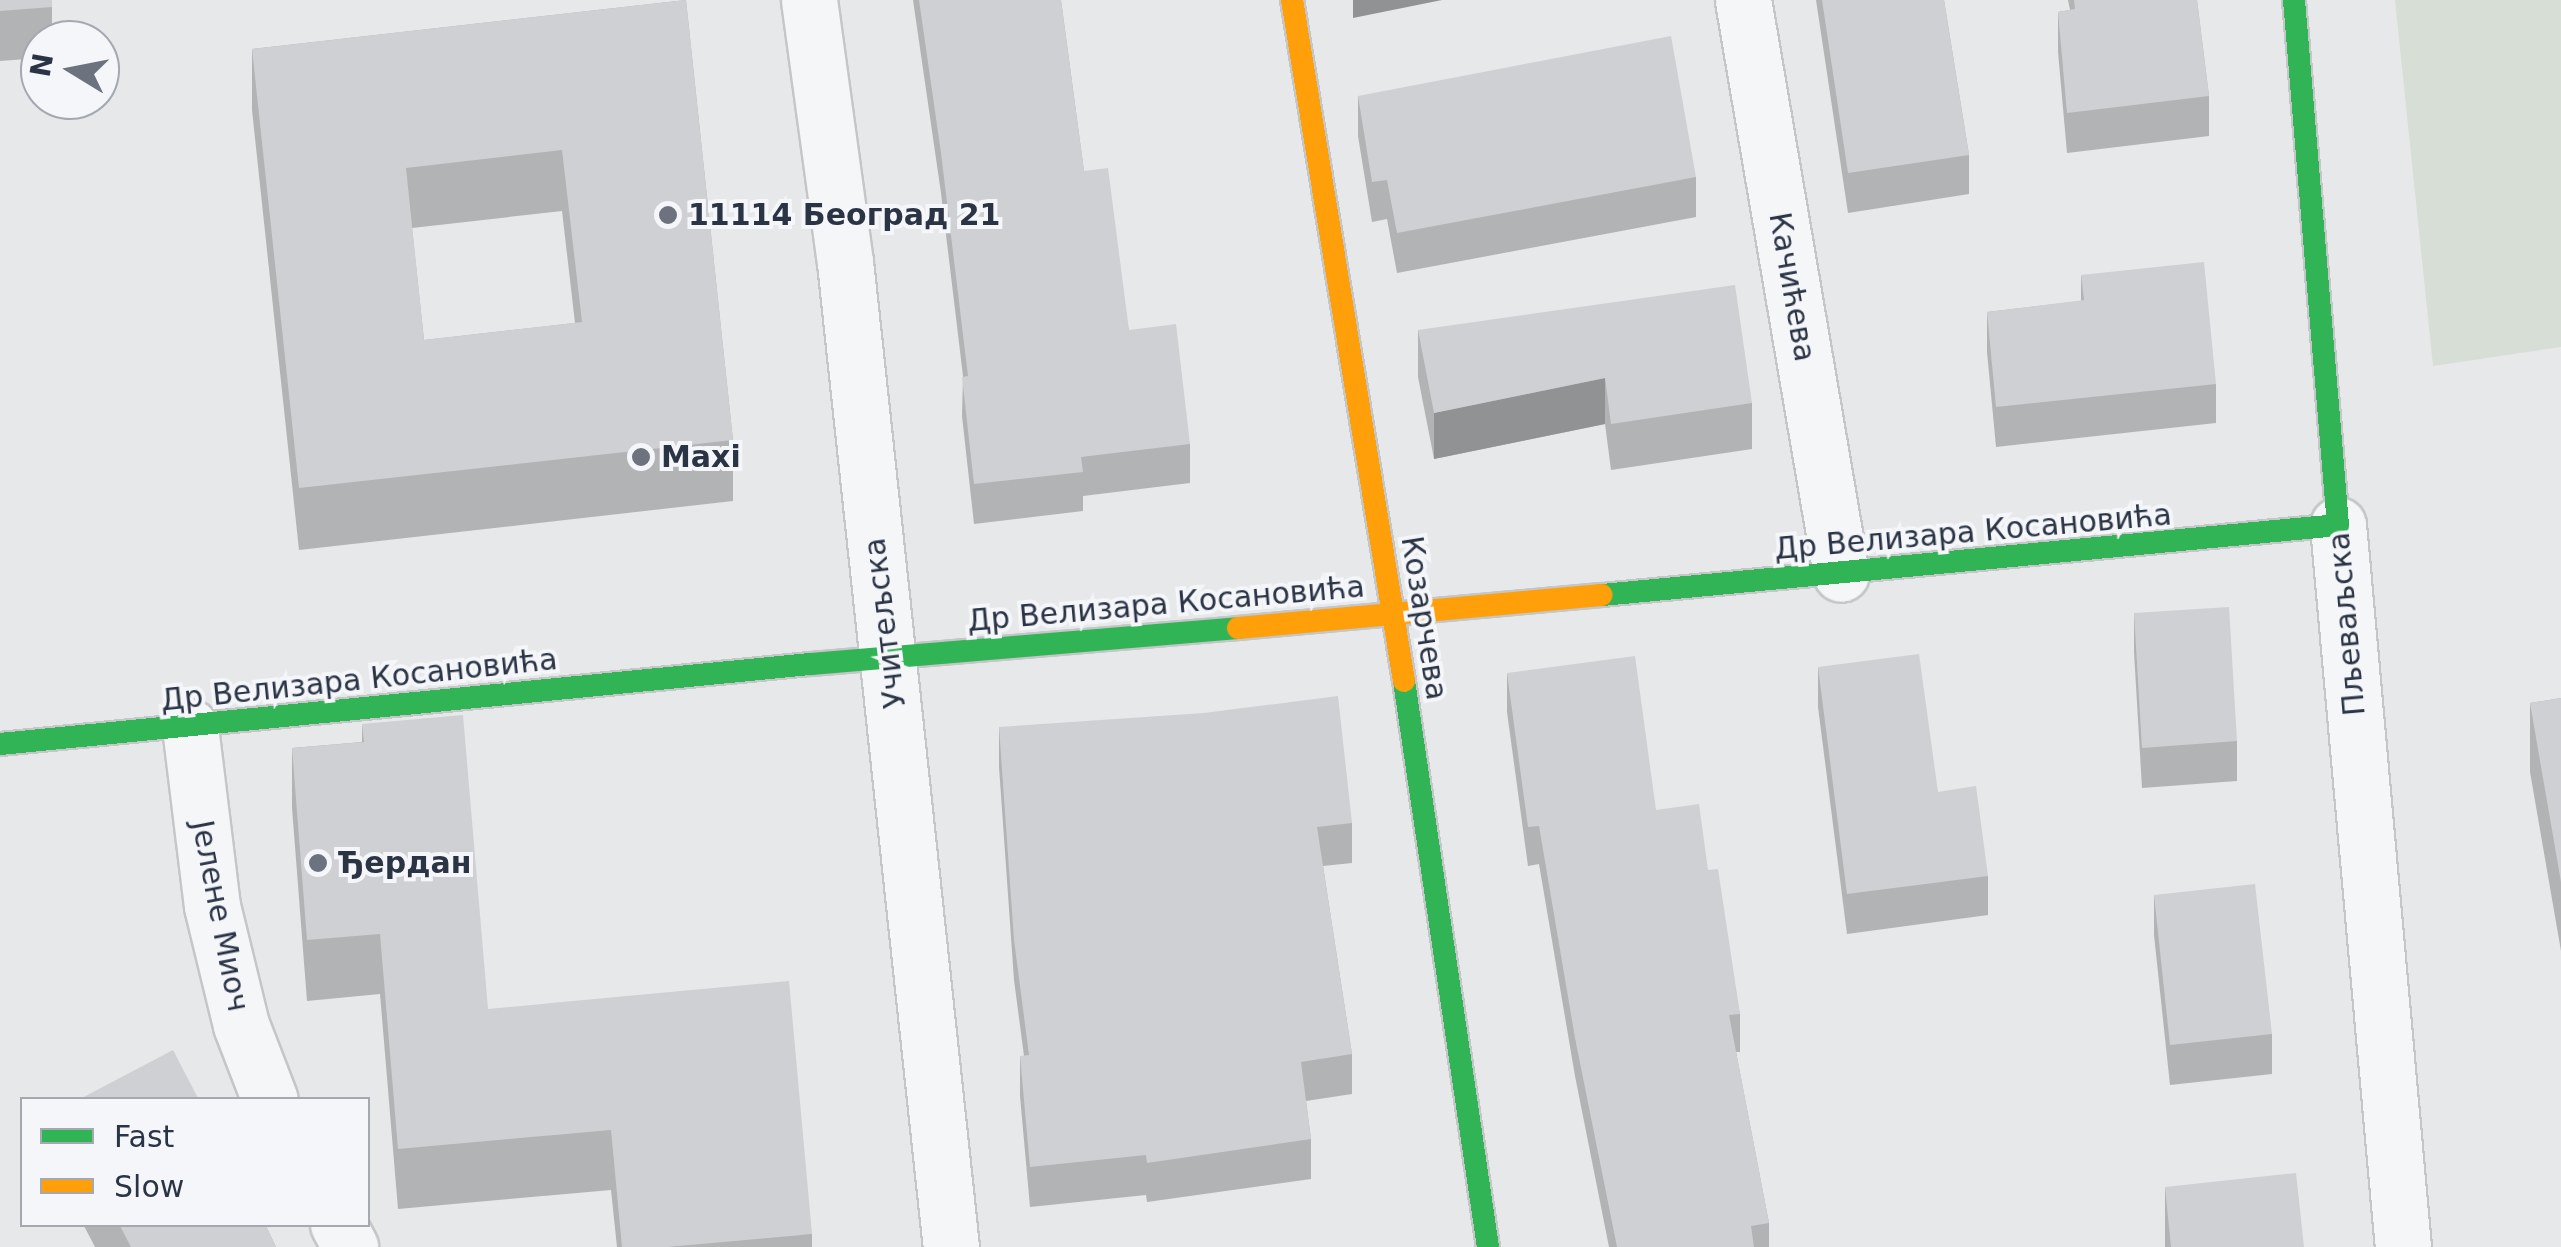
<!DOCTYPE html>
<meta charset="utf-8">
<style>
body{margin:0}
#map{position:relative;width:2561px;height:1247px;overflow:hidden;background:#e6e8ea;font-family:"DejaVu Sans",sans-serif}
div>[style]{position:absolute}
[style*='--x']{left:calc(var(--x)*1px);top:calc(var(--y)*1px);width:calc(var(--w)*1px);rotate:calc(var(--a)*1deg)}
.green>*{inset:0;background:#d6ded6}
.roads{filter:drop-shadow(2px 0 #c4c6c8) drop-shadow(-2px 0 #c4c6c8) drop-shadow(0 2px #c4c6c8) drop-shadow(0 -2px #c4c6c8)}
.street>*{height:55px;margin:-27.5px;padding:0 27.5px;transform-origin:27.5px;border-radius:27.5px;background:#f5f6f7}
.fast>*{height:22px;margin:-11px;padding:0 11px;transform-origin:11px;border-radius:11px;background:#30b455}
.slow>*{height:22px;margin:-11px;padding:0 11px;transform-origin:11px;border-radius:11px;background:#ff9f0a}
.wall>*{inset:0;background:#b1b3b5}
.shaded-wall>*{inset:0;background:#909294}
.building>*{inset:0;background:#ced0d3}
.dots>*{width:28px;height:28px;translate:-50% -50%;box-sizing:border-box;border:5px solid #f4f6f9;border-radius:50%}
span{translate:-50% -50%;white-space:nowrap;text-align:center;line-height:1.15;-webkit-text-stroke:8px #f4f6f9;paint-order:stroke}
.poi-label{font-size:30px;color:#2b3445;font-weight:700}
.left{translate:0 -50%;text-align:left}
.street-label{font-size:30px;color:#2b3445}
.legend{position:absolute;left:20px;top:1097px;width:350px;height:130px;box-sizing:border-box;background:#f4f6f9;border:2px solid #a4a8b1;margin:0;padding:12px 18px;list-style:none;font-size:30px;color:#2b3445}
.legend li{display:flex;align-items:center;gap:20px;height:50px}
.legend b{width:50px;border:2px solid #a4a8b1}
.north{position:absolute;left:20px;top:20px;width:100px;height:100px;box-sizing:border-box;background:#f4f6f9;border:2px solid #a4a8b1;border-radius:50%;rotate:280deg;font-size:28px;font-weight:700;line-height:40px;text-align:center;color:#2b3445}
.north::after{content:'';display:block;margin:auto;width:35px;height:45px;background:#6c737f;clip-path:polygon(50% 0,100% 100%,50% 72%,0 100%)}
</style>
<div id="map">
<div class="green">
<div style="clip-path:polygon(2395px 0,2561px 0,2561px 347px,2433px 366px)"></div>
</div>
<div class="roads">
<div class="street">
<div style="--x:809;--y:0;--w:264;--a:82.2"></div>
<div style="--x:845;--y:262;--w:991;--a:83.86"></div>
<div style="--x:1743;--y:0;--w:582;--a:80.31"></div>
<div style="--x:2338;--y:525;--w:725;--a:84.86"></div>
<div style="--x:190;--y:727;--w:180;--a:83"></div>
<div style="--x:212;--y:906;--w:122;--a:76.3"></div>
<div style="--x:241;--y:1025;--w:80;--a:68.9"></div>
<div style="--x:338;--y:1224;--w:26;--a:62"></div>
</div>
<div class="fast">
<div style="--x:1602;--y:595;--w:739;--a:-5.43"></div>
<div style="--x:2338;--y:525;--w:527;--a:-94.79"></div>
<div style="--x:1404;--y:681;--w:572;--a:81.56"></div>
<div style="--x:0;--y:744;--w:814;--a:-5.64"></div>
<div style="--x:810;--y:664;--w:430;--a:-4.8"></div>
</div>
<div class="slow">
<div style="--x:1292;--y:0;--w:690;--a:80.66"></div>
<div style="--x:1238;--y:628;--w:365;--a:-5.2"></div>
</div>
</div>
<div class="wall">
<div style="clip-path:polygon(0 0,52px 0,52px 40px,40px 40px,40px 58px,0 61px)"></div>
<div style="clip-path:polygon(evenodd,686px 0,733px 440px,733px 501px,299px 550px,252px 110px,252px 49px,686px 0,562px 211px,575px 323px,424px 340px,412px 228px,562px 211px)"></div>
<div style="clip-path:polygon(913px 0,1061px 0,1084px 171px,1129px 330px,1190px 444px,1190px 483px,1083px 496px,1083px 511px,974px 524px,962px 416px,963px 376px,941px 193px)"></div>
<div style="clip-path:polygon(1816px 0,1944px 0,1969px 155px,1969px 194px,1848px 213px)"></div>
<div style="clip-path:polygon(2068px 0,2197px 0,2209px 96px,2209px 136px,2067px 153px,2058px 52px,2058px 12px,2070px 10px)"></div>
<div style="clip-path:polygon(1358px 96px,1696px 177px,1696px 217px,1397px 273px,1387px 219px,1372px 222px,1358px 136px)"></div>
<div style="clip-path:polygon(2081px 275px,2216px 384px,2216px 423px,1996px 447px,1987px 352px,1987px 312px,2081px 301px)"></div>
<div style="clip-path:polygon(1418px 330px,1752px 403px,1752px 449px,1611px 470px,1605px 424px,1434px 459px,1418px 377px)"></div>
<div style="clip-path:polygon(2134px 613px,2237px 741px,2237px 781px,2142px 788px,2134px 652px)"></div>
<div style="clip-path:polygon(1818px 667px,1938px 792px,1988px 876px,1988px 915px,1847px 934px,1818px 707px)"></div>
<div style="clip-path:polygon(1507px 673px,1656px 810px,1708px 870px,1740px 1014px,1740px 1052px,1736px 1052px,1769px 1223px,1769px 1247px,1609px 1247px,1575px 1076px,1539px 864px,1528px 866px,1507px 712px)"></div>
<div style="clip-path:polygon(2561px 698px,2561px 951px,2530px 772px,2530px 703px)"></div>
<div style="clip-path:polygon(362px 724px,488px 1009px,812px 1234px,812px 1247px,617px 1247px,611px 1190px,398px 1209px,380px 994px,307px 1001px,292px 808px,292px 748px,362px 742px)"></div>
<div style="clip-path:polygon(999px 727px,1352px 823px,1352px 863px,1323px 866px,1352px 1054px,1352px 1094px,1306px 1101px,1311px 1139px,1311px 1179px,1147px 1202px,1146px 1195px,1030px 1207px,1020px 1096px,1020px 1056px,1024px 1056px,1014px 980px,999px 767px)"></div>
<div style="clip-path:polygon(2154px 895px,2272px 1034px,2272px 1074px,2170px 1085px,2154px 935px)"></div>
<div style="clip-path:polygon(2165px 1187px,2304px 1247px,2165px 1247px)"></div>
<div style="clip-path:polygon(83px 1224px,265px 1224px,276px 1247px,95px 1247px)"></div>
</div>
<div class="shaded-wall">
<div style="clip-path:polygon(1353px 0,1442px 0,1353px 18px)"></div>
<div style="clip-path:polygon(1605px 378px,1605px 424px,1434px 459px,1434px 413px)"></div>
</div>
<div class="building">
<div style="clip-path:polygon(0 0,52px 0,52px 7px,0 11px)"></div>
<div style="clip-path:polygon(evenodd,686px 0,733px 440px,299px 488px,252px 49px,686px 0,562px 150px,582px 322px,424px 340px,406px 168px,562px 150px)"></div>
<div style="clip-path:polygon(919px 0,1061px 0,1084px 171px,1108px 168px,1129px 330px,1176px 324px,1190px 444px,1081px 457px,1083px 472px,974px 484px,962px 377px,968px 376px,941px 153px)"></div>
<div style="clip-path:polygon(1822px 0,1944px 0,1969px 155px,1848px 173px)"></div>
<div style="clip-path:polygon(2074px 0,2197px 0,2209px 96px,2067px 113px,2058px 12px,2075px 9px)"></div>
<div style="clip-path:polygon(1671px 36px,1696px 177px,1397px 233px,1387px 180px,1372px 182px,1358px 96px)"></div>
<div style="clip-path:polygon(2204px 262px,2216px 384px,1996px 407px,1987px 312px,2084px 300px,2081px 275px)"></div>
<div style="clip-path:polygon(1735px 285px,1752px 403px,1611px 424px,1605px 378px,1434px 413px,1418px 330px)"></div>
<div style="clip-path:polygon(2229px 607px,2237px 741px,2142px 748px,2134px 613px)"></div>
<div style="clip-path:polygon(1919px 654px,1938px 792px,1976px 786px,1988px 876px,1847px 894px,1818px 667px)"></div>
<div style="clip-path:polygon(1635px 656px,1656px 810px,1699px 804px,1708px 870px,1718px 869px,1740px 1014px,1729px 1015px,1769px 1223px,1751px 1226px,1754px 1247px,1617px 1247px,1575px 1038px,1539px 826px,1528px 827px,1507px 673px)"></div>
<div style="clip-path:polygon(1338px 696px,1352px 823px,1317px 827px,1352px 1054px,1301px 1062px,1311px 1139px,1147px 1163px,1146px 1155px,1030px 1167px,1020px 1056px,1029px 1055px,1014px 940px,999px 727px,1204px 713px)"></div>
<div style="clip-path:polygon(2561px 698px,2561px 882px,2530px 703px)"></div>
<div style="clip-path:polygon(463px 715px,488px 1009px,789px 981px,812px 1234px,667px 1247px,622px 1247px,611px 1130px,398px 1149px,380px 934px,307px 940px,292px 748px,364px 742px,362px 724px)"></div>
<div style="clip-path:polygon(2255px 884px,2272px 1034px,2170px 1045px,2154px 895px)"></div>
<div style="clip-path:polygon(173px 1050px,199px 1100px,78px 1100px)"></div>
<div style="clip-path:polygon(2296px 1173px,2304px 1247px,2171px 1247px,2165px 1187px)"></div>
<div style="clip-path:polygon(119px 1224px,265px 1224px,276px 1247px,131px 1247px)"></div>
</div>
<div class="dots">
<div style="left:668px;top:215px;background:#6c737f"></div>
<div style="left:641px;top:457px;background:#6c737f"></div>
<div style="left:318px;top:863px;background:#6c737f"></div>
</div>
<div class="poi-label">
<span class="left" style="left:688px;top:215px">11114 Београд 21</span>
<span class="left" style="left:661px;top:457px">Maxi</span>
<span class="left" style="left:338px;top:863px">Ђердан</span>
</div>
<div class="street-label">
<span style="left:1792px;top:287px;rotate:80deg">Качићева</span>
<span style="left:1973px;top:532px;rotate:-5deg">Др Велизара Косановића</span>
<span style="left:1166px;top:604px;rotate:-5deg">Др Велизара Косановића</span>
<span style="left:1424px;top:618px;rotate:81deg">Козарчева</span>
<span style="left:885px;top:623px;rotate:-97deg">Учитељска</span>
<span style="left:2347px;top:624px;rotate:-95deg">Пљеваљска</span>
<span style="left:359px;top:680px;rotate:-6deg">Др Велизара Косановића</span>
<span style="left:220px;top:916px;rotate:79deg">Јелене Миоч</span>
</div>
<ul class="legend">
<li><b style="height:12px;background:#30b455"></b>Fast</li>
<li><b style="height:12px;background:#ff9f0a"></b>Slow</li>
</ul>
<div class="north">N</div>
</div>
